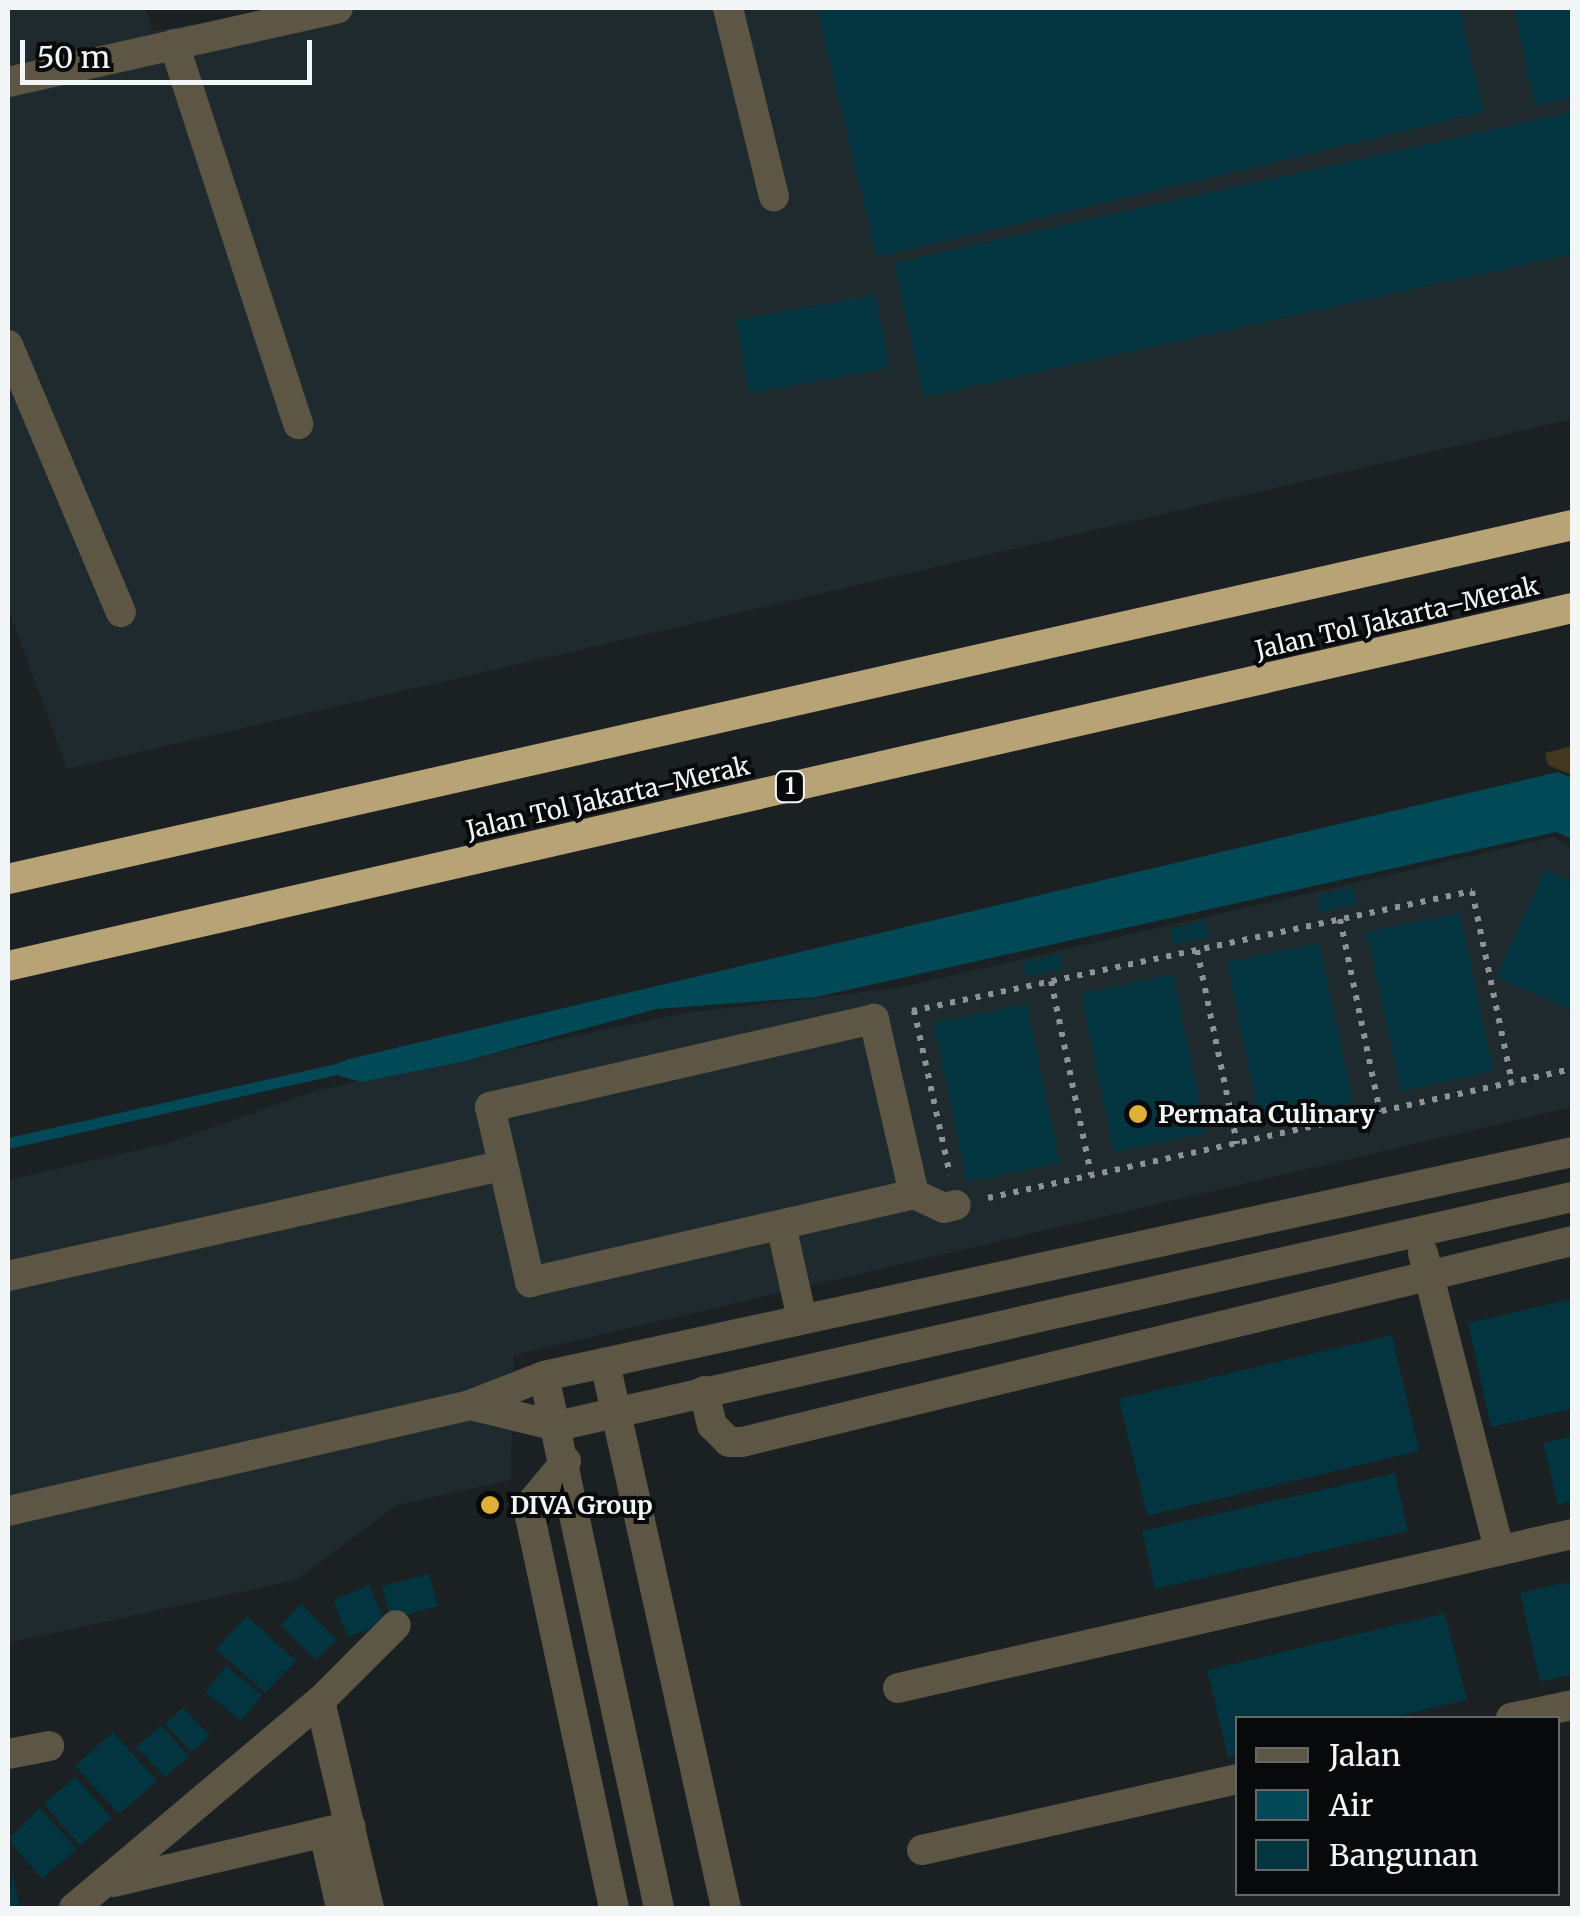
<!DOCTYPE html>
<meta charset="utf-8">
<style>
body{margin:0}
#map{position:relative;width:1580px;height:1916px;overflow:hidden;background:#1b2022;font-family:Merriweather,serif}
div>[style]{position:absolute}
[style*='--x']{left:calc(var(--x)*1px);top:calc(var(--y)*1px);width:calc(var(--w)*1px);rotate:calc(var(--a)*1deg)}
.built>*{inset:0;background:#1e2a2e}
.green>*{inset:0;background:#43371d}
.water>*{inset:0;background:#024957}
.stream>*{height:11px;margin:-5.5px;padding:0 5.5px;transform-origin:5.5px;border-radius:5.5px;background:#024957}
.building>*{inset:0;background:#033540}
.path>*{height:6px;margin-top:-3px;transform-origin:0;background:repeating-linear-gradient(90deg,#8e9293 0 5px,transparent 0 13px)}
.minor>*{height:30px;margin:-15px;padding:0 15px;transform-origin:15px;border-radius:15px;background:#5e5645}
.highway>*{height:30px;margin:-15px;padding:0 15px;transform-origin:15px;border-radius:15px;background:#b7a376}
.dots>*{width:28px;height:28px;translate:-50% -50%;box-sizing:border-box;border:5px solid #07090a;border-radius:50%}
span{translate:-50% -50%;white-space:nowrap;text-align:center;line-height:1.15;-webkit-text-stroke:8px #07090a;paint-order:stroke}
.shield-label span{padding:2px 8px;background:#07090a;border:2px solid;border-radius:8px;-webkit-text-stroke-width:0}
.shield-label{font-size:22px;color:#f2f6f7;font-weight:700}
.street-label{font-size:25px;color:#f2f6f7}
.poi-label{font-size:25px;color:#f2f6f7;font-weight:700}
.left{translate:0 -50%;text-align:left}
.frame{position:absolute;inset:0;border:10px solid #f2f6f7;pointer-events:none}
.legend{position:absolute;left:1235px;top:1716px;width:325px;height:180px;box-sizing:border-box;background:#07090a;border:2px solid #656869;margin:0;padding:12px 18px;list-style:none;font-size:30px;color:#f2f6f7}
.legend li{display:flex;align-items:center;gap:20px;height:50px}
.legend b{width:50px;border:2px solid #656869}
.scale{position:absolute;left:20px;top:40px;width:292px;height:45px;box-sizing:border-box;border:5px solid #f2f6f7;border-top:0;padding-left:12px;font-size:30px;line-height:35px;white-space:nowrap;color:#f2f6f7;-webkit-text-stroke:8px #07090a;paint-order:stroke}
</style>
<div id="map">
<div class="built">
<div style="clip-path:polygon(8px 8px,145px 8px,153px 31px,288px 8px,1572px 8px,1572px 419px,67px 769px,8px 608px)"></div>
<div style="clip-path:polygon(1553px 837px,1572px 847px,1572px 1107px,514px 1355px,511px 1480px,397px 1505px,296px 1580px,8px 1643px,8px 1180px,168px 1143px,318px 1090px,685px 1013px,897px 988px)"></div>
</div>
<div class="green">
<div style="clip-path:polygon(1572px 746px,1572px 775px,1548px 765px,1545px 753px)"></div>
</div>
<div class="water">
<div style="clip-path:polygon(1558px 772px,1572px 778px,1572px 839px,1556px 832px,816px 997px,657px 1009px,461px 1062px,361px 1082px,337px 1075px,336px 1064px,349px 1059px)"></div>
</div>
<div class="stream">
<div style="--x:8;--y:1143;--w:352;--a:-12.7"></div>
</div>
<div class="building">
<div style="clip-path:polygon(817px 8px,1459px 8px,1484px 112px,877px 257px)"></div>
<div style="clip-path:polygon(1514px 8px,1572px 8px,1572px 98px,1535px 106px)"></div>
<div style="clip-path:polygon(1572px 112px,1572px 254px,924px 397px,894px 263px)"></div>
<div style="clip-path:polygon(876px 295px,889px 368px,749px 393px,736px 320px)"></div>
<div style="clip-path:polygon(1545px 869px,1572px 881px,1572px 1010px,1497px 977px)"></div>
<div style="clip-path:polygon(1354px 888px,1357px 904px,1320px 912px,1317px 895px)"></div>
<div style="clip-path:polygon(1460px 913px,1493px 1071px,1401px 1091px,1367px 932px)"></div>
<div style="clip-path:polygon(1206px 921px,1210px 937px,1173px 944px,1170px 929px)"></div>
<div style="clip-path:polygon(1319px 943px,1353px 1101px,1260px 1121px,1227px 962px)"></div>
<div style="clip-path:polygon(1060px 954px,1062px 969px,1026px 977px,1023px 962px)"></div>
<div style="clip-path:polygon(1173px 974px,1206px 1133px,1114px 1152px,1081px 994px)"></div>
<div style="clip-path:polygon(1027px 1004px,1060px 1163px,967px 1182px,934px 1023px)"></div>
<div style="clip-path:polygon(1572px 1299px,1572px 1409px,1491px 1427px,1468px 1323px)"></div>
<div style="clip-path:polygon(1392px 1335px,1419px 1451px,1147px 1516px,1119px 1399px)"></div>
<div style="clip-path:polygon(1572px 1436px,1572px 1502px,1558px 1505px,1543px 1443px)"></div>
<div style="clip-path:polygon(1395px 1473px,1408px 1531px,1155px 1589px,1142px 1531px)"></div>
<div style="clip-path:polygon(429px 1574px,438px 1606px,391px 1619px,382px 1586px)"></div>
<div style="clip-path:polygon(1572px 1581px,1572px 1675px,1540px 1682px,1520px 1593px)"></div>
<div style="clip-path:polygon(369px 1585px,385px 1623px,348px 1637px,333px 1600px)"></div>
<div style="clip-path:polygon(301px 1604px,337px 1640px,316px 1660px,281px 1625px)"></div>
<div style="clip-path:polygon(1445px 1613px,1467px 1700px,1389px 1718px,1238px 1718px,1238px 1755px,1228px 1757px,1207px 1670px)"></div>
<div style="clip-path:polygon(247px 1616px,296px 1661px,265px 1693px,216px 1649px)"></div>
<div style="clip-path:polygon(226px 1666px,262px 1695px,241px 1721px,205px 1692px)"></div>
<div style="clip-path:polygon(183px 1707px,210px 1736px,192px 1752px,165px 1724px)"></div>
<div style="clip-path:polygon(161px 1725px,189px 1756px,165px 1777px,136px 1747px)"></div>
<div style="clip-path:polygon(113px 1732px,157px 1781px,119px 1814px,75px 1766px)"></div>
<div style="clip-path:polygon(75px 1777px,112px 1818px,80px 1846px,44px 1804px)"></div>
<div style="clip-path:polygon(40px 1808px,77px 1849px,42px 1879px,8px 1839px)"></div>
<div style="clip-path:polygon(13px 1873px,20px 1908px,8px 1908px)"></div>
</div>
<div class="path">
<div style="--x:1340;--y:919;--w:197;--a:78.3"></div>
<div style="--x:1197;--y:950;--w:198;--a:78.3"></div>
<div style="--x:1051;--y:981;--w:198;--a:78.3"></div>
<div style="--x:914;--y:1010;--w:169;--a:77.7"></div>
<div style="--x:912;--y:1011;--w:573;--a:-12.09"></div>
<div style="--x:1472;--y:891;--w:196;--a:78.2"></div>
<div style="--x:988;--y:1198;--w:598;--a:-12.46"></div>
</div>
<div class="minor">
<div style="--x:728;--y:8;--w:194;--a:76.3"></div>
<div style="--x:174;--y:44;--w:400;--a:71.9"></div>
<div style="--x:8;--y:82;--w:338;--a:-12.6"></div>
<div style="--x:8;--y:345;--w:290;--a:67.1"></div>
<div style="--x:914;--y:1194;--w:180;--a:-102.9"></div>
<div style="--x:874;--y:1019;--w:394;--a:167.1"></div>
<div style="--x:490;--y:1107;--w:180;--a:77.1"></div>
<div style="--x:530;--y:1282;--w:394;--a:-12.9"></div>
<div style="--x:914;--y:1194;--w:33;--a:25"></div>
<div style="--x:944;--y:1208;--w:12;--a:-14"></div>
<div style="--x:781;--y:1225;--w:96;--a:77.4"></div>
<div style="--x:1423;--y:1253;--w:307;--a:75.6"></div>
<div style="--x:8;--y:1276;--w:505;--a:-12.58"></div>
<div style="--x:605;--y:1363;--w:558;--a:77.48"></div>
<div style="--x:704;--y:1391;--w:35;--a:77"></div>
<div style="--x:712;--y:1425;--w:24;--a:45"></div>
<div style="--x:729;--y:1442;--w:13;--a:0"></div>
<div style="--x:742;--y:1442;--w:854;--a:-13.61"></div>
<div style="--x:470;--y:1405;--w:89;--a:13.6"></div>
<div style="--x:557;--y:1426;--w:1041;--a:-12.71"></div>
<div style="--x:566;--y:1461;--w:60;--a:129.6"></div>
<div style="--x:528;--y:1507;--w:410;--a:77.9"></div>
<div style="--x:8;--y:1511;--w:474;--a:-12.9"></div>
<div style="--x:470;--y:1405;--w:79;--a:-21.4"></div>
<div style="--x:898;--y:1688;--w:691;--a:-12.87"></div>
<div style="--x:320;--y:1701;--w:213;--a:76.7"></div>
<div style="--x:1511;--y:1718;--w:62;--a:-12"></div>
<div style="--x:8;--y:1754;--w:42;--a:-11"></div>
<div style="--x:324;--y:1833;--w:77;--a:77.2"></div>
<div style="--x:922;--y:1850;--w:324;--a:-12.7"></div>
<div style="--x:114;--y:1882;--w:243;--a:-13.3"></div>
<div style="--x:74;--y:1908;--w:322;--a:-40.1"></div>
<div style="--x:320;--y:1701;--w:107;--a:-45"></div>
<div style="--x:659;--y:1908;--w:544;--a:-102.2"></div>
<div style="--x:544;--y:1376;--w:1052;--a:-12.29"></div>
</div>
<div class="highway">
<div style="--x:8;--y:879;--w:1604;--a:-12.75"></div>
<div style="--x:8;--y:966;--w:1604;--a:-12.89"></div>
</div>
<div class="dots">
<div style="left:1138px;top:1114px;background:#dfb034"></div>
<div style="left:490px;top:1505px;background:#dfb034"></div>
</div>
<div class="shield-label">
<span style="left:790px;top:787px">1</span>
</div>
<div class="street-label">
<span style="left:1397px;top:618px;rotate:-13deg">Jalan Tol Jakarta–Merak</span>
<span style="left:608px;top:798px;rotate:-13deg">Jalan Tol Jakarta–Merak</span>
</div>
<div class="poi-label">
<span class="left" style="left:1158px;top:1114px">Permata Culinary</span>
<span class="left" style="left:510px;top:1505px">DIVA Group</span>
</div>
<div class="frame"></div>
<ul class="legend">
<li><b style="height:12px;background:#5e5645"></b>Jalan</li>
<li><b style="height:28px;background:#024957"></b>Air</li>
<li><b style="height:28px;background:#033540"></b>Bangunan</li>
</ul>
<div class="scale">50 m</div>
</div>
